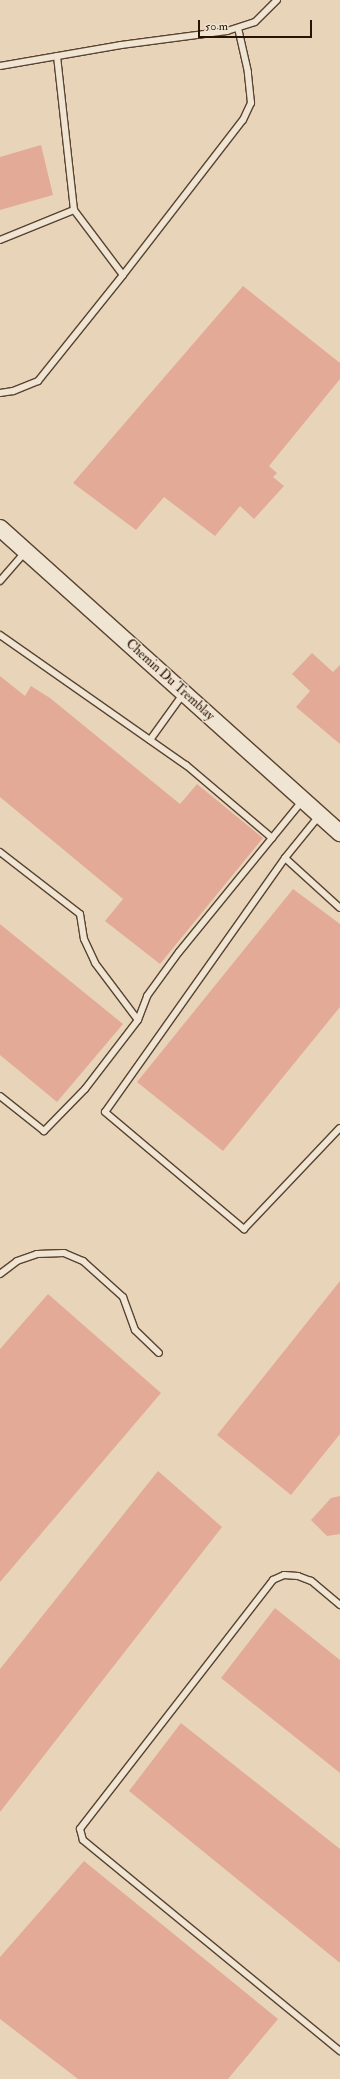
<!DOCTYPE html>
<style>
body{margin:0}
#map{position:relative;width:340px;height:2079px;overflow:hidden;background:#e8d5b9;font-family:"IM FELL Double Pica",serif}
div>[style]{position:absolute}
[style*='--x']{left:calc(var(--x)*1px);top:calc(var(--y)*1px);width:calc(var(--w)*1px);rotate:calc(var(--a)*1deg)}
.building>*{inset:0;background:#e3aa98}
.roads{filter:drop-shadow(1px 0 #594331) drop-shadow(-1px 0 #594331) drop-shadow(0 1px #594331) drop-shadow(0 -1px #594331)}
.service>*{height:6px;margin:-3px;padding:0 3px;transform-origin:3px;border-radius:3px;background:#f0e4d2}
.tertiary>*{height:16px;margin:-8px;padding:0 8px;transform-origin:8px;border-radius:8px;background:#f0e4d2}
span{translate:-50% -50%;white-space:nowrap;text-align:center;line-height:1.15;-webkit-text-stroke:3px #f0e4d2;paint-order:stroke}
.street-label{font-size:13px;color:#291204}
.scale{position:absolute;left:198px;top:20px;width:114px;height:18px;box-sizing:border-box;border:2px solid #291204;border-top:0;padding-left:5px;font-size:12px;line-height:14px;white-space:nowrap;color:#291204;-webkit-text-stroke:3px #f0e4d2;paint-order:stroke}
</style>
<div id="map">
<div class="building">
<div style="clip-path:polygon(41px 145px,53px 195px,0 210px,0 157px)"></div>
<div style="clip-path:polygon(243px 286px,340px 363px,340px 379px,269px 466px,277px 473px,273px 477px,284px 486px,254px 519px,240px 506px,215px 536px,164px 497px,136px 530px,73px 483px)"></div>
<div style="clip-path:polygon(312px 653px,333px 672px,340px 665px,340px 744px,296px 707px,310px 691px,292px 674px)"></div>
<div style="clip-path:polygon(0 676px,25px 696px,31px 686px,50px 698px,180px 804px,197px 784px,263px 838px,160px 964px,105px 921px,123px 899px,0 797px)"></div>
<div style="clip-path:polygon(293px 889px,340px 924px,340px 1007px,223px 1151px,137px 1082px)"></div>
<div style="clip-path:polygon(0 924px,123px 1024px,57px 1102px,0 1055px)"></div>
<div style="clip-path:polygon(340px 1281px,340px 1434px,291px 1495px,217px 1435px)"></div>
<div style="clip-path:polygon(48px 1294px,161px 1393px,0 1582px,0 1349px)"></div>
<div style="clip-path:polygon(158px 1471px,222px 1527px,0 1812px,0 1669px)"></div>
<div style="clip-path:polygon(340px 1496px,340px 1534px,327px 1536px,311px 1520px,331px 1498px)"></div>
<div style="clip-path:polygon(275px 1608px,340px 1660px,340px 1773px,221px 1678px)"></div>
<div style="clip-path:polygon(181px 1723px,340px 1849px,340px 1963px,129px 1791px)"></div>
<div style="clip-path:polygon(84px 1861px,278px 2019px,228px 2079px,78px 2079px,0 2019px,0 1957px)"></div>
</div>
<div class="roads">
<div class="service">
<div style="--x:57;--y:56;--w:155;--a:83.7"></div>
<div style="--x:0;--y:66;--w:123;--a:-9.8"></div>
<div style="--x:121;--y:45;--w:107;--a:-7.5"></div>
<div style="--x:227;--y:31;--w:29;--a:-18"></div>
<div style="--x:255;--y:22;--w:31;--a:-45"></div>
<div style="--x:0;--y:240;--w:80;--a:-22.1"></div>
<div style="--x:74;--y:210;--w:81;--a:53"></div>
<div style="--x:123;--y:275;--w:136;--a:128.7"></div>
<div style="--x:38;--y:381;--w:27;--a:158"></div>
<div style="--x:13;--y:391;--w:13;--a:171"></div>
<div style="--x:123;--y:275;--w:196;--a:-52.3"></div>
<div style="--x:243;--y:120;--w:19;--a:-65"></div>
<div style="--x:251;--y:103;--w:31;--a:-96"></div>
<div style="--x:248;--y:72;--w:45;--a:-102.8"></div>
<div style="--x:0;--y:581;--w:40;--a:-49"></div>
<div style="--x:0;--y:635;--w:227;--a:35"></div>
<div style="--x:186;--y:765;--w:113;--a:40.3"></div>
<div style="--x:150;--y:740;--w:57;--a:-54.3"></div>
<div style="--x:319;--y:816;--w:54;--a:129"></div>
<div style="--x:285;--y:858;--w:74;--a:42.3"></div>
<div style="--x:0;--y:852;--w:101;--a:37.8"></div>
<div style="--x:80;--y:914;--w:25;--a:81"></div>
<div style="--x:84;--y:939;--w:26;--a:65"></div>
<div style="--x:95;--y:963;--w:71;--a:53"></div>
<div style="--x:138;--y:1020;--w:87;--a:127.5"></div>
<div style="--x:85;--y:1089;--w:59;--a:134.3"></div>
<div style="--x:44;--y:1131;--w:56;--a:-141.5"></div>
<div style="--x:285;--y:858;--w:311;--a:125.3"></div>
<div style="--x:105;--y:1112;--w:182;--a:40.1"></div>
<div style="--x:244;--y:1229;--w:139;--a:-46.5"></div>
<div style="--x:138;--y:1020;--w:26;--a:-69"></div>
<div style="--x:147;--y:996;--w:54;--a:-54"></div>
<div style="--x:179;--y:952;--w:195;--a:-50.8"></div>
<div style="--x:0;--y:1274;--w:21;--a:-37"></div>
<div style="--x:17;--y:1261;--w:21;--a:-19"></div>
<div style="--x:37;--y:1254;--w:27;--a:-2"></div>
<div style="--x:64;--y:1253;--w:21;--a:23"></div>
<div style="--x:83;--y:1261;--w:54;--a:42"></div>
<div style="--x:123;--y:1297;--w:35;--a:70"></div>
<div style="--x:135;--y:1330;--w:33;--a:44"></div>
<div style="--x:340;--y:1605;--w:38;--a:-140"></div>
<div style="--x:311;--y:1581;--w:14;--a:-159"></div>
<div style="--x:298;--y:1576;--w:14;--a:-176"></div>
<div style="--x:284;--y:1575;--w:12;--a:156"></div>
<div style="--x:273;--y:1580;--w:315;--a:127.8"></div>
<div style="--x:80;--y:1829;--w:11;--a:75"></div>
<div style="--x:83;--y:1840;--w:333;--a:39.4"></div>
</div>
<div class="tertiary">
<div style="--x:0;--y:528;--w:457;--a:41.9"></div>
</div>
</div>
<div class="street-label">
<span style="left:170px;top:680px;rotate:42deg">Chemin Du Tremblay</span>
</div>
<div class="scale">50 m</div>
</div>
